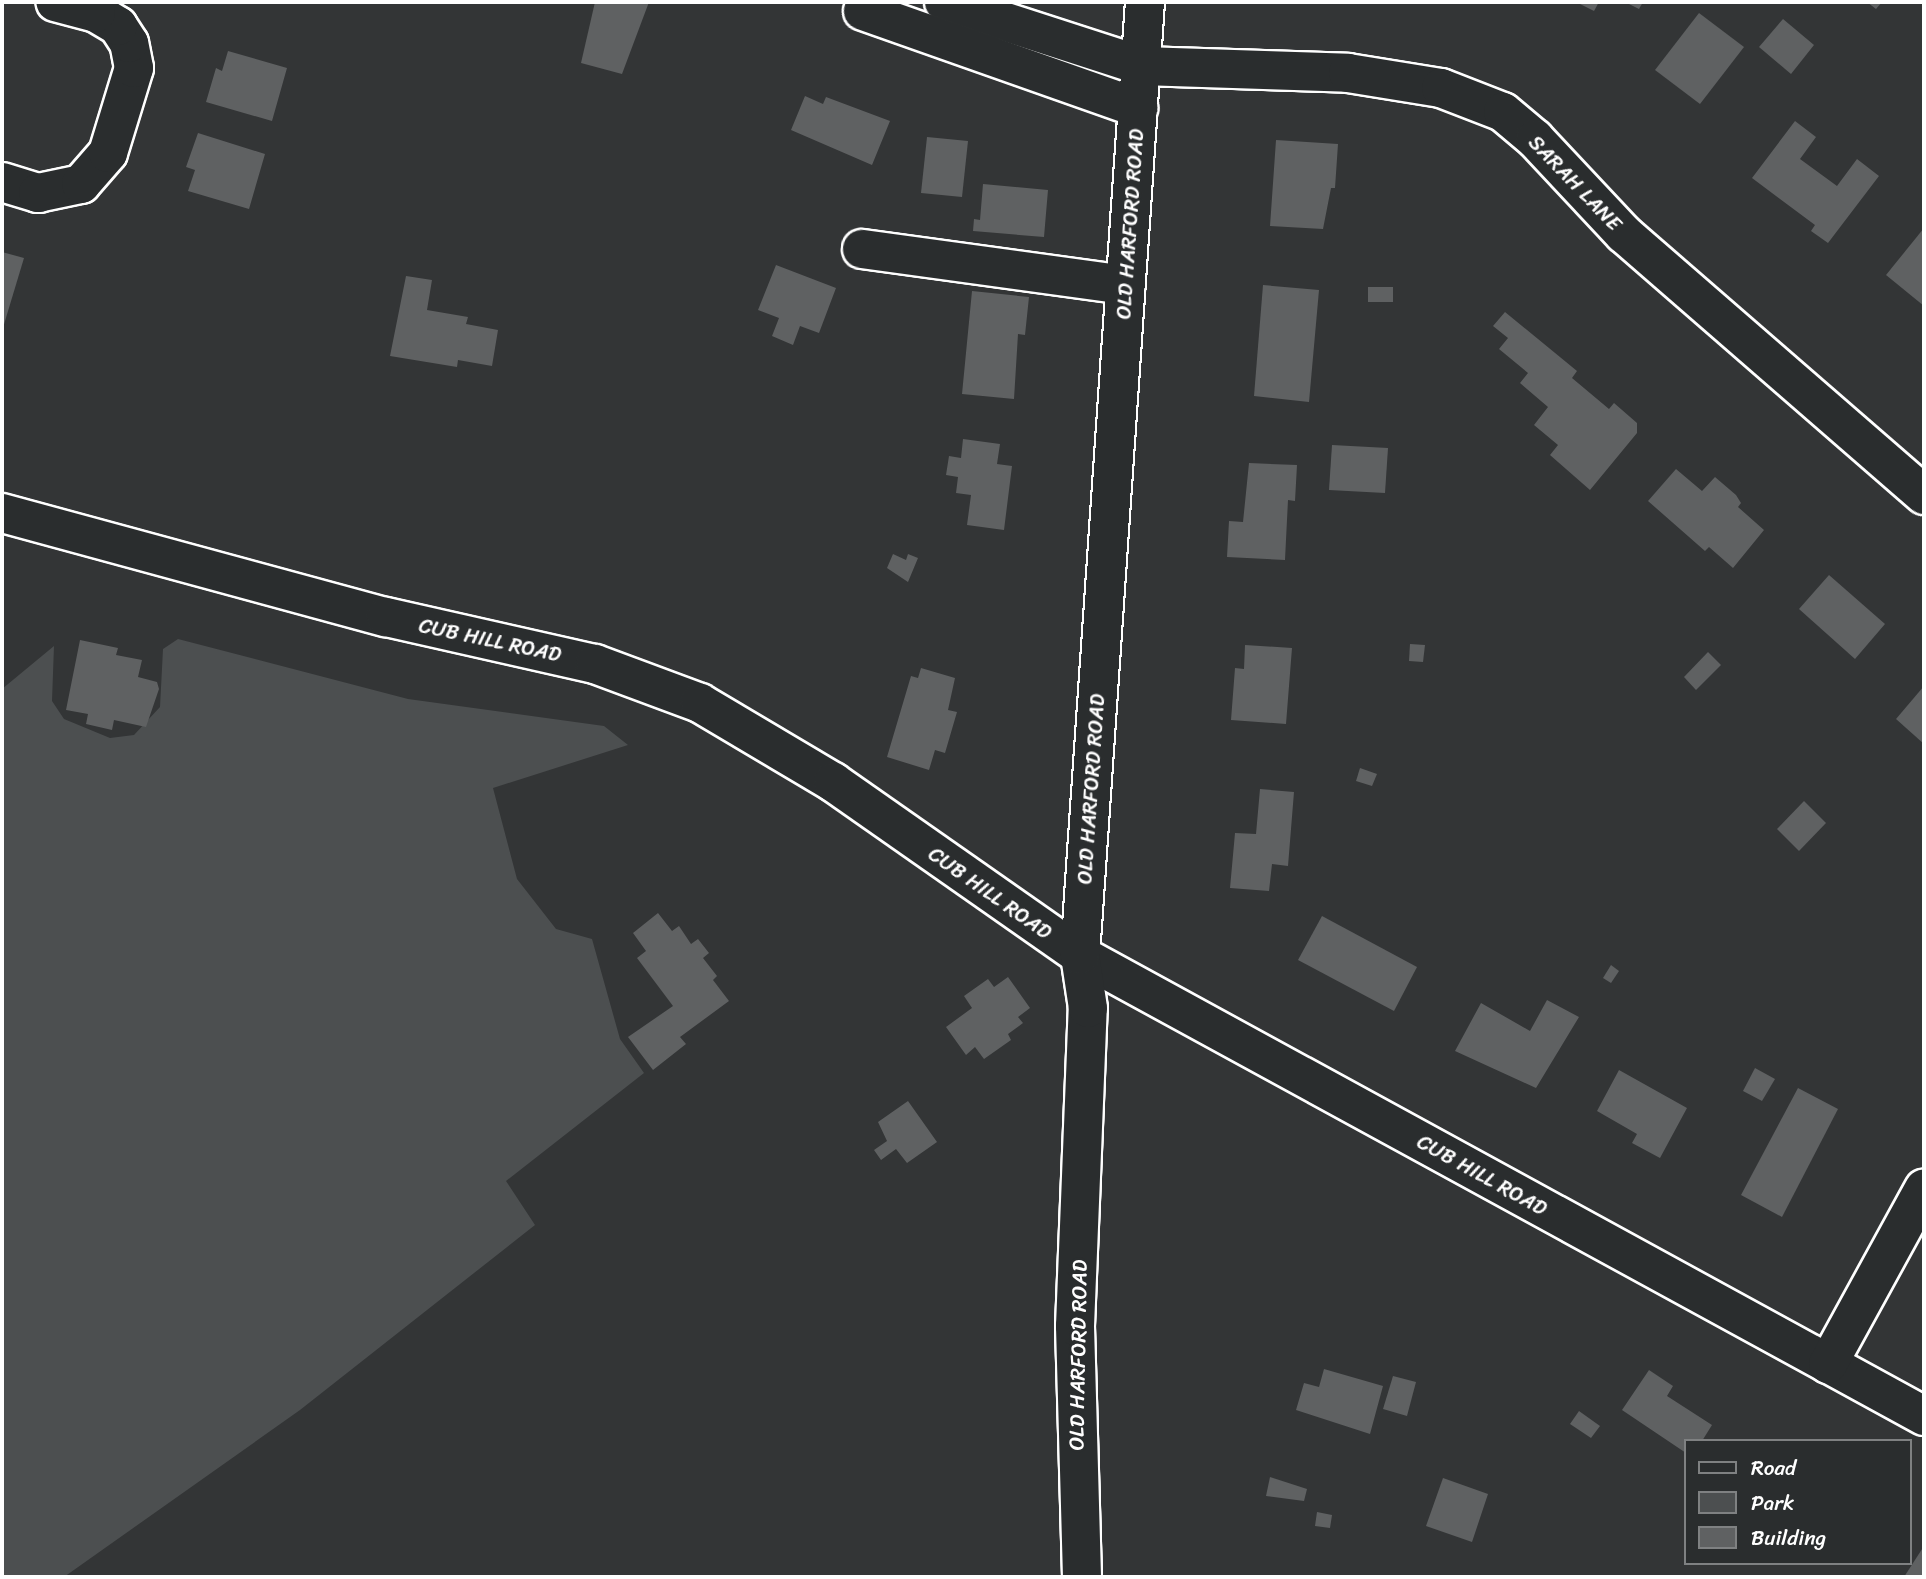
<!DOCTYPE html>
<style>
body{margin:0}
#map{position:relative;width:1926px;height:1579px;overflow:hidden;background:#333536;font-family:Sriracha,sans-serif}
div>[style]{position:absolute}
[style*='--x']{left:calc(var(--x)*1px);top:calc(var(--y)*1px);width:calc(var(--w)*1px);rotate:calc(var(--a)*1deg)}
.green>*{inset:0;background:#4c4f50}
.building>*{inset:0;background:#5f6162}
.roads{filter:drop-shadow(2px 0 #fff) drop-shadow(-2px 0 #fff) drop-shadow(0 2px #fff) drop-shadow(0 -2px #fff)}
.minor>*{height:38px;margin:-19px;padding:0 19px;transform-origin:19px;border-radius:19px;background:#2a2d2e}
span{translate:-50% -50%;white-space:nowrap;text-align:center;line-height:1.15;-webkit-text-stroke:5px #2a2d2e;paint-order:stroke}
.street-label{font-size:21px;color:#fff}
.frame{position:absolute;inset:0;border:4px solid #fff;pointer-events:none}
.legend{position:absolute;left:1684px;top:1439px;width:228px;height:126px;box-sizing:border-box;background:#2a2d2e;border:2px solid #7f8182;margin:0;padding:9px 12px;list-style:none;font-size:21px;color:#fff}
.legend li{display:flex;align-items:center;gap:14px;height:35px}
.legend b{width:35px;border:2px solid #7f8182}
</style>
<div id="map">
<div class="green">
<div style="clip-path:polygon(178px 639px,408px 699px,604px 726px,628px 745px,493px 788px,517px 879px,556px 929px,592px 939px,620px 1039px,644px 1073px,506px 1181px,535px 1225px,300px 1410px,64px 1577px,2px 1577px,2px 689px,54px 646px,52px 701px,64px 719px,110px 738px,134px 735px,160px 707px,163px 649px)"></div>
</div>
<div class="building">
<div style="clip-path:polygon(595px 2px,649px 2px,622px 74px,581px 63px)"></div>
<div style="clip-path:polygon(1576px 2px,1599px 2px,1594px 11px)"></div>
<div style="clip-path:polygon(1625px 2px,1643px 2px,1639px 9px)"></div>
<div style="clip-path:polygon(1867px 2px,1882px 2px,1876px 9px)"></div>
<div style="clip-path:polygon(1699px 13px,1744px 47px,1700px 104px,1655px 70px)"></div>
<div style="clip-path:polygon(1783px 19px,1814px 45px,1791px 74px,1759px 47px)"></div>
<div style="clip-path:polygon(228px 51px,287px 68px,272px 121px,206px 102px,216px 68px,222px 71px)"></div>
<div style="clip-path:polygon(805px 96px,823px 104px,826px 97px,890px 121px,872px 165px,791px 130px)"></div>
<div style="clip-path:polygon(1795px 121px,1816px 137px,1800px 159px,1837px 186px,1857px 159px,1879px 176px,1828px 243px,1811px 231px,1815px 225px,1752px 178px)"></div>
<div style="clip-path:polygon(198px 133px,265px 154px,249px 209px,188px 191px,195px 170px,186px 167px)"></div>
<div style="clip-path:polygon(927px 137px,968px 141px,962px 197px,921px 193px)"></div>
<div style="clip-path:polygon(1276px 140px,1338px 144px,1335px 188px,1331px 188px,1323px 229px,1270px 226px)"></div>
<div style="clip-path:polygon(983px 184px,1048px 190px,1044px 237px,973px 231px,974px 219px,980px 220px)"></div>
<div style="clip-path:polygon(1924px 228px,1924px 306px,1886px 275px)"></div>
<div style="clip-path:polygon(2px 252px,24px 258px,2px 331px)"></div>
<div style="clip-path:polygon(776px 265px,836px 288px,819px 333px,800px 326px,793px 345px,772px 336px,779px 318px,758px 310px)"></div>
<div style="clip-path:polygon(406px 276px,432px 280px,427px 310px,468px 317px,466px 324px,498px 330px,492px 366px,458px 360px,457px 367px,390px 356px)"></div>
<div style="clip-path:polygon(1263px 285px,1319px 290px,1309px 402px,1254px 396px)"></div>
<div style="clip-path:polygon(1368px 287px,1393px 287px,1393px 302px,1368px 302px)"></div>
<div style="clip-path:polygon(972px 291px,1029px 297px,1025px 335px,1018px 334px,1014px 399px,962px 394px)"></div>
<div style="clip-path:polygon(1505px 312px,1577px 371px,1572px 378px,1609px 409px,1614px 403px,1637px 423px,1637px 433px,1590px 490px,1550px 455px,1558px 445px,1534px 425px,1548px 407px,1520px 383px,1528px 373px,1499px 349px,1508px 338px,1493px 326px)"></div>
<div style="clip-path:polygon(963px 439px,1000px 444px,997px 464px,1012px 466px,1004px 530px,967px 525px,971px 495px,956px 493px,958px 477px,946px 475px,949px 456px,961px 458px)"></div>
<div style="clip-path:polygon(1332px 445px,1388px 448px,1385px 493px,1329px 490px)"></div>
<div style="clip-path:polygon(1249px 463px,1297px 465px,1295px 501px,1288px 500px,1285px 560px,1227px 557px,1229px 521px,1243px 522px)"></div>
<div style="clip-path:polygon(1676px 469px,1702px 491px,1715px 477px,1736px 495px,1741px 503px,1738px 507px,1764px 530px,1733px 568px,1709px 547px,1705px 551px,1648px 501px)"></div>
<div style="clip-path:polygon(893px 554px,906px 560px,908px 554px,918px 558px,908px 582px,887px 568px)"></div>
<div style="clip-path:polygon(1829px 575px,1885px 624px,1855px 659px,1799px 609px)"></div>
<div style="clip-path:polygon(80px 640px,118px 648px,116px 655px,142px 660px,138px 677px,157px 682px,159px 689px,146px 727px,114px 720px,112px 730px,86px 724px,88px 714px,66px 710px)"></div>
<div style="clip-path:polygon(1410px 644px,1425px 645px,1423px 662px,1409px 661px)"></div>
<div style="clip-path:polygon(1245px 645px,1292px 648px,1286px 724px,1231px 720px,1235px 668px,1244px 669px)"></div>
<div style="clip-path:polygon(1708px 652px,1721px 665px,1696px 690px,1684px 677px)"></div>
<div style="clip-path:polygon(921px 668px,955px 678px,948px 710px,957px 712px,945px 753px,935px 750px,929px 770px,887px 757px,911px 676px,918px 678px)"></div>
<div style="clip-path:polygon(1924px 686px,1924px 744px,1896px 719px)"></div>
<div style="clip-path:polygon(1360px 768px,1377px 774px,1372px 786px,1356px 781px)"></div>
<div style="clip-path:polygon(1260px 789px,1294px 792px,1288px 866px,1272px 864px,1269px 891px,1230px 888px,1235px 833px,1256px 834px)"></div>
<div style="clip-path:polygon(1804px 801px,1826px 823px,1799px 851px,1777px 829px)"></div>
<div style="clip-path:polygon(658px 913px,672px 931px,679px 926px,691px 944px,698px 939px,709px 953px,703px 958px,717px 976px,713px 980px,729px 1001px,680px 1037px,686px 1044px,653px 1070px,628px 1037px,673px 1006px,637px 958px,646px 951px,633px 933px)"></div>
<div style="clip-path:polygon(1322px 916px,1417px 967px,1394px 1011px,1298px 960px)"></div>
<div style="clip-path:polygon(1611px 965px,1619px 971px,1611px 983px,1603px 978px)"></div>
<div style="clip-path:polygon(1008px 977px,1030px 1008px,1018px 1017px,1023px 1023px,1008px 1034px,1011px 1040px,984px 1059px,975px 1047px,966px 1055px,946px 1027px,972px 1008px,964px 996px,988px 979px,994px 987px)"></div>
<div style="clip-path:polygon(1547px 1000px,1579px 1017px,1536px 1088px,1455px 1051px,1481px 1003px,1530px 1031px)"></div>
<div style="clip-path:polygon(1755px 1068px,1775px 1079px,1762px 1101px,1743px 1091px)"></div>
<div style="clip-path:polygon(1619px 1070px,1687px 1108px,1660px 1158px,1632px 1143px,1637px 1134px,1597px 1111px)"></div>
<div style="clip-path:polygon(1798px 1088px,1838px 1109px,1782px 1217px,1741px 1195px)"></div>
<div style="clip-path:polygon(908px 1101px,937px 1142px,907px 1163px,896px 1149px,881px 1160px,874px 1150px,887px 1141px,878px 1122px)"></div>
<div style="clip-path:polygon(1324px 1369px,1383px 1386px,1370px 1434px,1296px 1410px,1304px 1383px,1319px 1387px)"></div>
<div style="clip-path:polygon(1649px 1370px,1673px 1386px,1667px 1396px,1712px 1425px,1702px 1441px,1686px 1441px,1686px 1453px,1622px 1410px)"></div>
<div style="clip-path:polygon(1393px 1376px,1416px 1382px,1407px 1416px,1383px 1409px)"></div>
<div style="clip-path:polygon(1579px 1411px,1600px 1426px,1591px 1438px,1570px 1424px)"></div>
<div style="clip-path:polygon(1270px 1477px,1307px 1489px,1304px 1501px,1266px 1496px)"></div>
<div style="clip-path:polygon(1443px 1478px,1488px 1494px,1472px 1542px,1426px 1526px)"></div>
<div style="clip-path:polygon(1317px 1512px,1332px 1515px,1330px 1528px,1315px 1526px)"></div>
<div style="clip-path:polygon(1924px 1546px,1924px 1577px,1904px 1577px)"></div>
</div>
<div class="roads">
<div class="minor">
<div style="--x:944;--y:2;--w:208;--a:17.9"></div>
<div style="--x:1142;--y:66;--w:206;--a:1.9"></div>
<div style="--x:1348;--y:73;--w:94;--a:9.2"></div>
<div style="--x:1441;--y:88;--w:66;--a:21.2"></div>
<div style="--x:1503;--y:112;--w:42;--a:40.2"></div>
<div style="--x:1535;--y:139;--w:130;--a:46.9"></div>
<div style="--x:1624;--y:234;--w:398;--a:41"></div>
<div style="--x:863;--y:11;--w:292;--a:19.4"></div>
<div style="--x:2;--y:182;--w:38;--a:17"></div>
<div style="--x:38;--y:193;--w:44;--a:-11.8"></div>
<div style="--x:81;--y:184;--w:41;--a:-48.9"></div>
<div style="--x:108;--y:153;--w:89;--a:-73"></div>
<div style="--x:134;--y:68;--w:25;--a:-101"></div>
<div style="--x:129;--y:43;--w:20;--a:-123"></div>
<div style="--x:118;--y:26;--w:26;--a:-149"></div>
<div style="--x:96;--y:13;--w:42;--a:-165"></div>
<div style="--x:862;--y:249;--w:266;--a:7.8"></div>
<div style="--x:2;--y:513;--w:398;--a:15.2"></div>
<div style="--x:386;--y:617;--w:214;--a:12.7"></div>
<div style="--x:595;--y:664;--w:112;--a:20.4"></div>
<div style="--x:700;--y:703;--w:155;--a:30.7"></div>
<div style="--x:833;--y:782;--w:302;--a:35"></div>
<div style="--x:1080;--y:955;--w:962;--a:28.64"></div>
<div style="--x:1828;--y:1364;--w:200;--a:-61.3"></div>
<div style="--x:1082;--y:1577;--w:251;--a:-91.6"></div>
<div style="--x:1075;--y:1326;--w:318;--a:-87.7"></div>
<div style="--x:1088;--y:1008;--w:54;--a:-98.6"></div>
<div style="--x:1080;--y:955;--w:955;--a:-86.1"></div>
</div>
</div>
<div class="street-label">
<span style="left:1575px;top:183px;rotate:46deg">SARAH LANE</span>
<span style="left:1130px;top:224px;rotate:-86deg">OLD HARFORD ROAD</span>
<span style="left:490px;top:640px;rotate:12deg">CUB HILL ROAD</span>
<span style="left:1091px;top:789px;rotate:-86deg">OLD HARFORD ROAD</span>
<span style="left:990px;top:893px;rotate:35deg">CUB HILL ROAD</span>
<span style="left:1482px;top:1175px;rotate:29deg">CUB HILL ROAD</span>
<span style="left:1078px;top:1355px;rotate:-89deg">OLD HARFORD ROAD</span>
</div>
<div class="frame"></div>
<ul class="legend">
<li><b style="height:9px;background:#2a2d2e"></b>Road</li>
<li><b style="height:19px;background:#4c4f50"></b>Park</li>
<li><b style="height:19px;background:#5f6162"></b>Building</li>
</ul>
</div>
